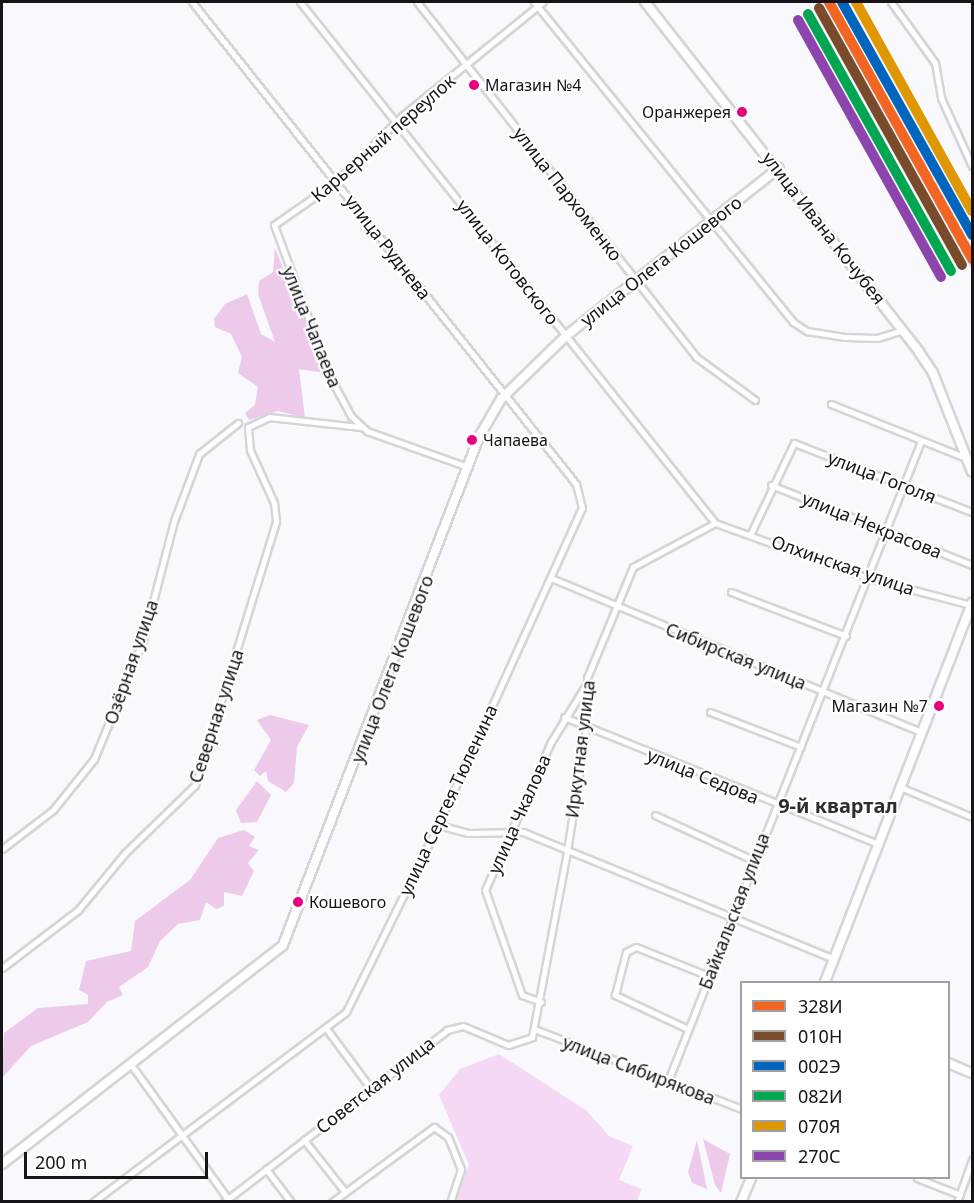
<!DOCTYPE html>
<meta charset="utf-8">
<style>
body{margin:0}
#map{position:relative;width:974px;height:1203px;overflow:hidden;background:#f8f8fd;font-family:"Noto Sans",sans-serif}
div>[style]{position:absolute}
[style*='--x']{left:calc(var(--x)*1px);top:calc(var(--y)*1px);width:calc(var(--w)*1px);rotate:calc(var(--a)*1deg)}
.green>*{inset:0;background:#f5d8f3}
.forest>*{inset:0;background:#eecaea}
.roads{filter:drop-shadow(2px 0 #d4d4d9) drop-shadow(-2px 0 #d4d4d9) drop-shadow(0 2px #d4d4d9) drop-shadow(0 -2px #d4d4d9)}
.street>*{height:5px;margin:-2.5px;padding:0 2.5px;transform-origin:2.5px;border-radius:2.5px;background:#fefeff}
.secondary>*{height:8px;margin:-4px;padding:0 4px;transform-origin:4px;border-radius:4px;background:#fefeff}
.rail>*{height:1.5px;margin-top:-0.75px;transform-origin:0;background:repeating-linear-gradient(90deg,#d7d7d8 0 9px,transparent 0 13.5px)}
.rail-1>*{height:10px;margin:-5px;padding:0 5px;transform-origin:5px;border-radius:5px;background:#f26522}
.rail-2>*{height:10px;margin:-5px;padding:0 5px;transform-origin:5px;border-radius:5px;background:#7a4b2a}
.rail-3>*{height:10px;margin:-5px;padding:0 5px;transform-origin:5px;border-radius:5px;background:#0065bd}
.rail-4>*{height:10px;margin:-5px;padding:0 5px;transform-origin:5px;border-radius:5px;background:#00a651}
.rail-5>*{height:10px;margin:-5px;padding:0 5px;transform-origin:5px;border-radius:5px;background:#e09802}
.rail-6>*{height:10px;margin:-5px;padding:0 5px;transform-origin:5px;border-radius:5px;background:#8e44ad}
.dots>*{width:16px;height:16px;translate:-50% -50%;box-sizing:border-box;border:3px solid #fff;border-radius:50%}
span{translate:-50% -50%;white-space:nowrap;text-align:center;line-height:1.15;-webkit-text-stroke:4.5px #fff;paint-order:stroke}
.bus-label{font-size:16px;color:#151519}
.left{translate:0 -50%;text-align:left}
.right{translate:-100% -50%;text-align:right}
.street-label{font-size:18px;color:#151519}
.neighbourhood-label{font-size:20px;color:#2d2d35;font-weight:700}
.frame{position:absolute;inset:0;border:3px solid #151519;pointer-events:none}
.legend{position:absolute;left:740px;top:981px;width:210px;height:198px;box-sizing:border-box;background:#fff;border:2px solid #a1a1a3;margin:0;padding:8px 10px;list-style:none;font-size:18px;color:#151519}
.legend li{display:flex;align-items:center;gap:12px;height:30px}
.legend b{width:30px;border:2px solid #a1a1a3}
.scale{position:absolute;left:24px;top:1152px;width:184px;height:27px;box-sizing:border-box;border:3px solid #151519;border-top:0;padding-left:8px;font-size:18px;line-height:21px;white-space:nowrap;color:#151519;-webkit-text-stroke:4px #fff;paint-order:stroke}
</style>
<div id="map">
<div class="green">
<div style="clip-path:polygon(499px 1054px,587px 1111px,609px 1136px,633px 1146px,619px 1180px,642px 1189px,637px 1201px,452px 1201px,469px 1165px,439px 1095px,460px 1069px)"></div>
</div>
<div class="forest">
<div style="clip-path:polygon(275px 248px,325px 373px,299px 369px,305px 418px,278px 411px,249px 420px,245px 413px,255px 405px,258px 387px,238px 373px,242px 357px,231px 334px,215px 327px,214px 319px,225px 304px,247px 294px,261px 334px,275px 342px,258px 294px,259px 281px,273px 272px)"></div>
<div style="clip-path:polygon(270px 715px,309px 725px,297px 747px,294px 783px,286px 792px,268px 781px,266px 771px,260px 776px,254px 770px,271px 740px,257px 720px)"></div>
<div style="clip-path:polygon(257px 781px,271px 795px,257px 822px,241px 823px,236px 810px)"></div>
<div style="clip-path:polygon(244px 830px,255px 837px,249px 846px,259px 850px,248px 863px,254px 871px,242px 896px,224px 892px,224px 906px,216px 909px,206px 902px,200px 920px,178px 924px,160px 941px,148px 967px,119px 987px,123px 995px,107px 1002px,88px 1022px,31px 1046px,2px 1078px,4px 1033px,38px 1008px,88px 1004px,88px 995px,79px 990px,86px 961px,131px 951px,135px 921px,190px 880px,218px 838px)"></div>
<div style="clip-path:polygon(703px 1139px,730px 1154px,721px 1193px,715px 1185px)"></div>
<div style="clip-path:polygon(697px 1140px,707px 1189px,692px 1183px,688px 1172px)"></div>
</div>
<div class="roads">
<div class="street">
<div style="--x:300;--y:2;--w:666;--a:51.46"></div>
<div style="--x:417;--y:2;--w:452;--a:51.8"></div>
<div style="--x:696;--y:357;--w:73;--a:36.1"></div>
<div style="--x:534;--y:2;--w:412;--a:51"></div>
<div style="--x:793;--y:322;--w:17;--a:33"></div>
<div style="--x:807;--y:331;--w:38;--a:9"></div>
<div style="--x:845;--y:337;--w:32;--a:2"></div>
<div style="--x:877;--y:338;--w:27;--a:-17"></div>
<div style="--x:891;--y:2;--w:75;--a:54.2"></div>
<div style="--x:935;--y:63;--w:36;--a:80"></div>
<div style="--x:941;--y:98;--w:75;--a:65.5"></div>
<div style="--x:831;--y:404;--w:145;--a:21.8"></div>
<div style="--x:468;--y:467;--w:107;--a:-160.4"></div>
<div style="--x:367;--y:431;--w:22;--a:-137"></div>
<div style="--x:351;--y:416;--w:47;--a:-118.2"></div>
<div style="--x:329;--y:375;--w:160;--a:-110.1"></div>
<div style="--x:274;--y:225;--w:77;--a:-34.9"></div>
<div style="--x:337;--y:181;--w:92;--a:-45"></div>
<div style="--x:402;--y:116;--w:181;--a:-39"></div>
<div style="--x:771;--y:485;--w:216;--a:21.7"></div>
<div style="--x:715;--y:523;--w:163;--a:19.8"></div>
<div style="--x:868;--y:578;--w:106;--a:14.7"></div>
<div style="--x:751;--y:533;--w:100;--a:-64.5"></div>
<div style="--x:794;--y:443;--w:191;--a:21.2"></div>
<div style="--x:551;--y:578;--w:401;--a:22.6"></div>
<div style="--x:731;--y:592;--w:123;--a:20.9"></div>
<div style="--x:710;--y:712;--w:97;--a:21"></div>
<div style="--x:564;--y:717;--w:339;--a:22"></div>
<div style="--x:900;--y:787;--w:78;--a:22.6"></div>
<div style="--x:655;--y:815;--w:110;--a:24.7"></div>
<div style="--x:438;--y:825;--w:31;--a:15"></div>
<div style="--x:468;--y:833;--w:55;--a:-1"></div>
<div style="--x:523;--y:832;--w:336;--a:22.2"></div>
<div style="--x:2;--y:849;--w:64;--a:-37.4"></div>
<div style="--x:53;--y:810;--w:65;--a:-51.2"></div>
<div style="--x:94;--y:759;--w:129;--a:-67.6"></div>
<div style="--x:143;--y:640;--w:123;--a:-75.4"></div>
<div style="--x:174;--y:521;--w:72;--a:-69.5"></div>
<div style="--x:199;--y:454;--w:50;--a:-38.5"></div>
<div style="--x:2;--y:968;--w:96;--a:-37.3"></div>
<div style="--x:78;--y:910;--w:74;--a:-50.5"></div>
<div style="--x:125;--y:853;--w:98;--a:-44.2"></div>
<div style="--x:195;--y:785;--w:276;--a:-72.9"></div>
<div style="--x:276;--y:521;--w:18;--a:-96"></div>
<div style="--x:274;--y:503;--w:58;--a:-114.4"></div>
<div style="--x:250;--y:450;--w:23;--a:-95"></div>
<div style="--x:248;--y:427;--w:23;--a:-25"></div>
<div style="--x:269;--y:417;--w:92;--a:6.3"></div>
<div style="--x:541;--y:1002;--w:20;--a:-160"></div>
<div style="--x:522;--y:995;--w:111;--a:-109.4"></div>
<div style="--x:485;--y:890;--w:162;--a:-66"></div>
<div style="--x:551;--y:742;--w:63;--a:-58.6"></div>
<div style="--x:688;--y:1029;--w:81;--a:-155"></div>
<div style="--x:615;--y:995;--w:44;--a:-75.7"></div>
<div style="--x:626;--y:952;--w:11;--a:-27"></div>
<div style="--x:636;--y:947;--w:79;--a:21.7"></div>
<div style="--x:537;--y:1030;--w:220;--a:21.1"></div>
<div style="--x:328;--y:1031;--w:72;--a:53.4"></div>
<div style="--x:132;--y:1066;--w:164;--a:54.2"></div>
<div style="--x:668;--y:1081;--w:688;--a:-68.43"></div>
<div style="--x:304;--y:1140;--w:66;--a:51.7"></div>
<div style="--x:266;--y:1169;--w:41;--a:52.9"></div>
<div style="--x:917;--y:1178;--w:46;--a:21.6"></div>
<div style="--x:93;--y:1202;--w:316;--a:-36.9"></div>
<div style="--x:346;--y:1012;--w:208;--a:-63.8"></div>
<div style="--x:438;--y:825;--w:348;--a:-65.6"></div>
<div style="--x:582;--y:508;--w:25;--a:-104"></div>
<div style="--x:576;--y:484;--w:616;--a:-128.54"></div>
<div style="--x:224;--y:1202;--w:282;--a:-37.6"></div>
<div style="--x:447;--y:1030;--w:16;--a:-14"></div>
<div style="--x:463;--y:1026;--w:49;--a:22.9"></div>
<div style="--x:508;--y:1045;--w:25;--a:-18"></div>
<div style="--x:532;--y:1037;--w:189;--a:-79.3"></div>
<div style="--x:567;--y:851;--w:116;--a:-81.1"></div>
<div style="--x:585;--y:736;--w:58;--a:-88"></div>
<div style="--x:587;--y:678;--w:120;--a:-67.5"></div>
<div style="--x:633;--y:567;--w:93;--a:-28.2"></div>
<div style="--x:332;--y:1202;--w:127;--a:-36.3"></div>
<div style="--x:434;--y:1127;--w:17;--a:36"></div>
<div style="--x:448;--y:1137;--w:35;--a:68"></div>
<div style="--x:461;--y:1169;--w:35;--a:108"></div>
<div style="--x:957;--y:1202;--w:45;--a:-70.3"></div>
</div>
<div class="secondary">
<div style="--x:645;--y:2;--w:444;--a:51.9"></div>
<div style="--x:919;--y:352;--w:25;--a:56"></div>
<div style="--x:933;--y:373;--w:106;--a:68.5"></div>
<div style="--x:825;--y:982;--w:407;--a:-68.8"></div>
<div style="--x:948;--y:1063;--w:26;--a:23"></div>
<div style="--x:2;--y:1164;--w:356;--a:-37.9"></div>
<div style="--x:283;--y:945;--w:544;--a:-68.9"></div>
<div style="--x:479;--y:437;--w:44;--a:-59.9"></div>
<div style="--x:501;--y:399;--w:91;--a:-44.1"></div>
<div style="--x:566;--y:336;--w:271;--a:-38.3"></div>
<div style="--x:741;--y:1202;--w:26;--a:-67"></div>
</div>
</div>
<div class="rail">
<div style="--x:824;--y:2;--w:304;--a:60.9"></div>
<div style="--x:922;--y:159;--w:103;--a:60.9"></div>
</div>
<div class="rail-1">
<div style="--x:829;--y:2;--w:294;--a:60.9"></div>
</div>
<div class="rail-2">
<div style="--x:819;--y:8;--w:294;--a:60.9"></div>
</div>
<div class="rail-3">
<div style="--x:842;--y:2;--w:267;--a:60.8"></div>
</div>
<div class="rail-4">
<div style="--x:808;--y:14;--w:294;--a:60.9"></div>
</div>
<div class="rail-5">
<div style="--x:856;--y:2;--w:239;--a:61"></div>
</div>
<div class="rail-6">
<div style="--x:798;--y:20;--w:294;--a:60.9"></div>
</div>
<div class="dots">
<div style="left:474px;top:85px;background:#e5007d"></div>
<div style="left:742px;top:112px;background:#e5007d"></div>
<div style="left:472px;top:440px;background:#e5007d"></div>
<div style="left:939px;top:706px;background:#e5007d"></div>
<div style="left:298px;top:902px;background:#e5007d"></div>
</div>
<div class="bus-label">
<span class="left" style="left:485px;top:85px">Магазин №4</span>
<span class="right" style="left:731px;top:112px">Оранжерея</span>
<span class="left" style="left:483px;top:440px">Чапаева</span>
<span class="right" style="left:928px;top:706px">Магазин №7</span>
<span class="left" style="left:309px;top:902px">Кошевого</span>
</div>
<div class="street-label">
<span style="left:383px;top:138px;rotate:-41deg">Карьерный переулок</span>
<span style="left:568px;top:194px;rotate:52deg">улица Пархоменко</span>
<span style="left:824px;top:228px;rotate:52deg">улица Ивана Кочубея</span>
<span style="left:388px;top:247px;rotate:52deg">улица Руднева</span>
<span style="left:661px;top:261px;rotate:-38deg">улица Олега Кошевого</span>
<span style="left:508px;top:262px;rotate:52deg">улица Котовского</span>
<span style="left:312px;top:327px;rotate:68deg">улица Чапаева</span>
<span style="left:882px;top:477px;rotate:21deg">улица Гоголя</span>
<span style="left:872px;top:525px;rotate:22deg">улица Некрасова</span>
<span style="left:843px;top:565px;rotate:19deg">Олхинская улица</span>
<span style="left:736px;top:656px;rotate:22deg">Сибирская улица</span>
<span style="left:131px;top:662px;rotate:-71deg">Озёрная улица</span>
<span style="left:392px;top:669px;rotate:-69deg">улица Олега Кошевого</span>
<span style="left:216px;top:716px;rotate:-72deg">Северная улица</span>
<span style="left:580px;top:749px;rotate:-83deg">Иркутная улица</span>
<span style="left:703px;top:776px;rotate:22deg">улица Седова</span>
<span style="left:448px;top:800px;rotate:-65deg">улица Сергея Тюленина</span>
<span style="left:519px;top:814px;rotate:-66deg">улица Чкалова</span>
<span style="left:734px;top:911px;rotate:-69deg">Байкальская улица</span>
<span style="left:639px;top:1070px;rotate:21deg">улица Сибирякова</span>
<span style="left:375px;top:1085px;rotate:-38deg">Советская улица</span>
</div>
<div class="neighbourhood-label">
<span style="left:838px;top:805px">9-й квартал</span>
</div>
<div class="frame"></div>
<ul class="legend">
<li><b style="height:8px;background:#f26522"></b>328И</li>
<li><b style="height:8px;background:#7a4b2a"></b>010Н</li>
<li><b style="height:8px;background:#0065bd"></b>002Э</li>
<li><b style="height:8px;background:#00a651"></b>082И</li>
<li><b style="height:8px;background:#e09802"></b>070Я</li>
<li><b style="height:8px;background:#8e44ad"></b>270С</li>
</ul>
<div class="scale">200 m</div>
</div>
